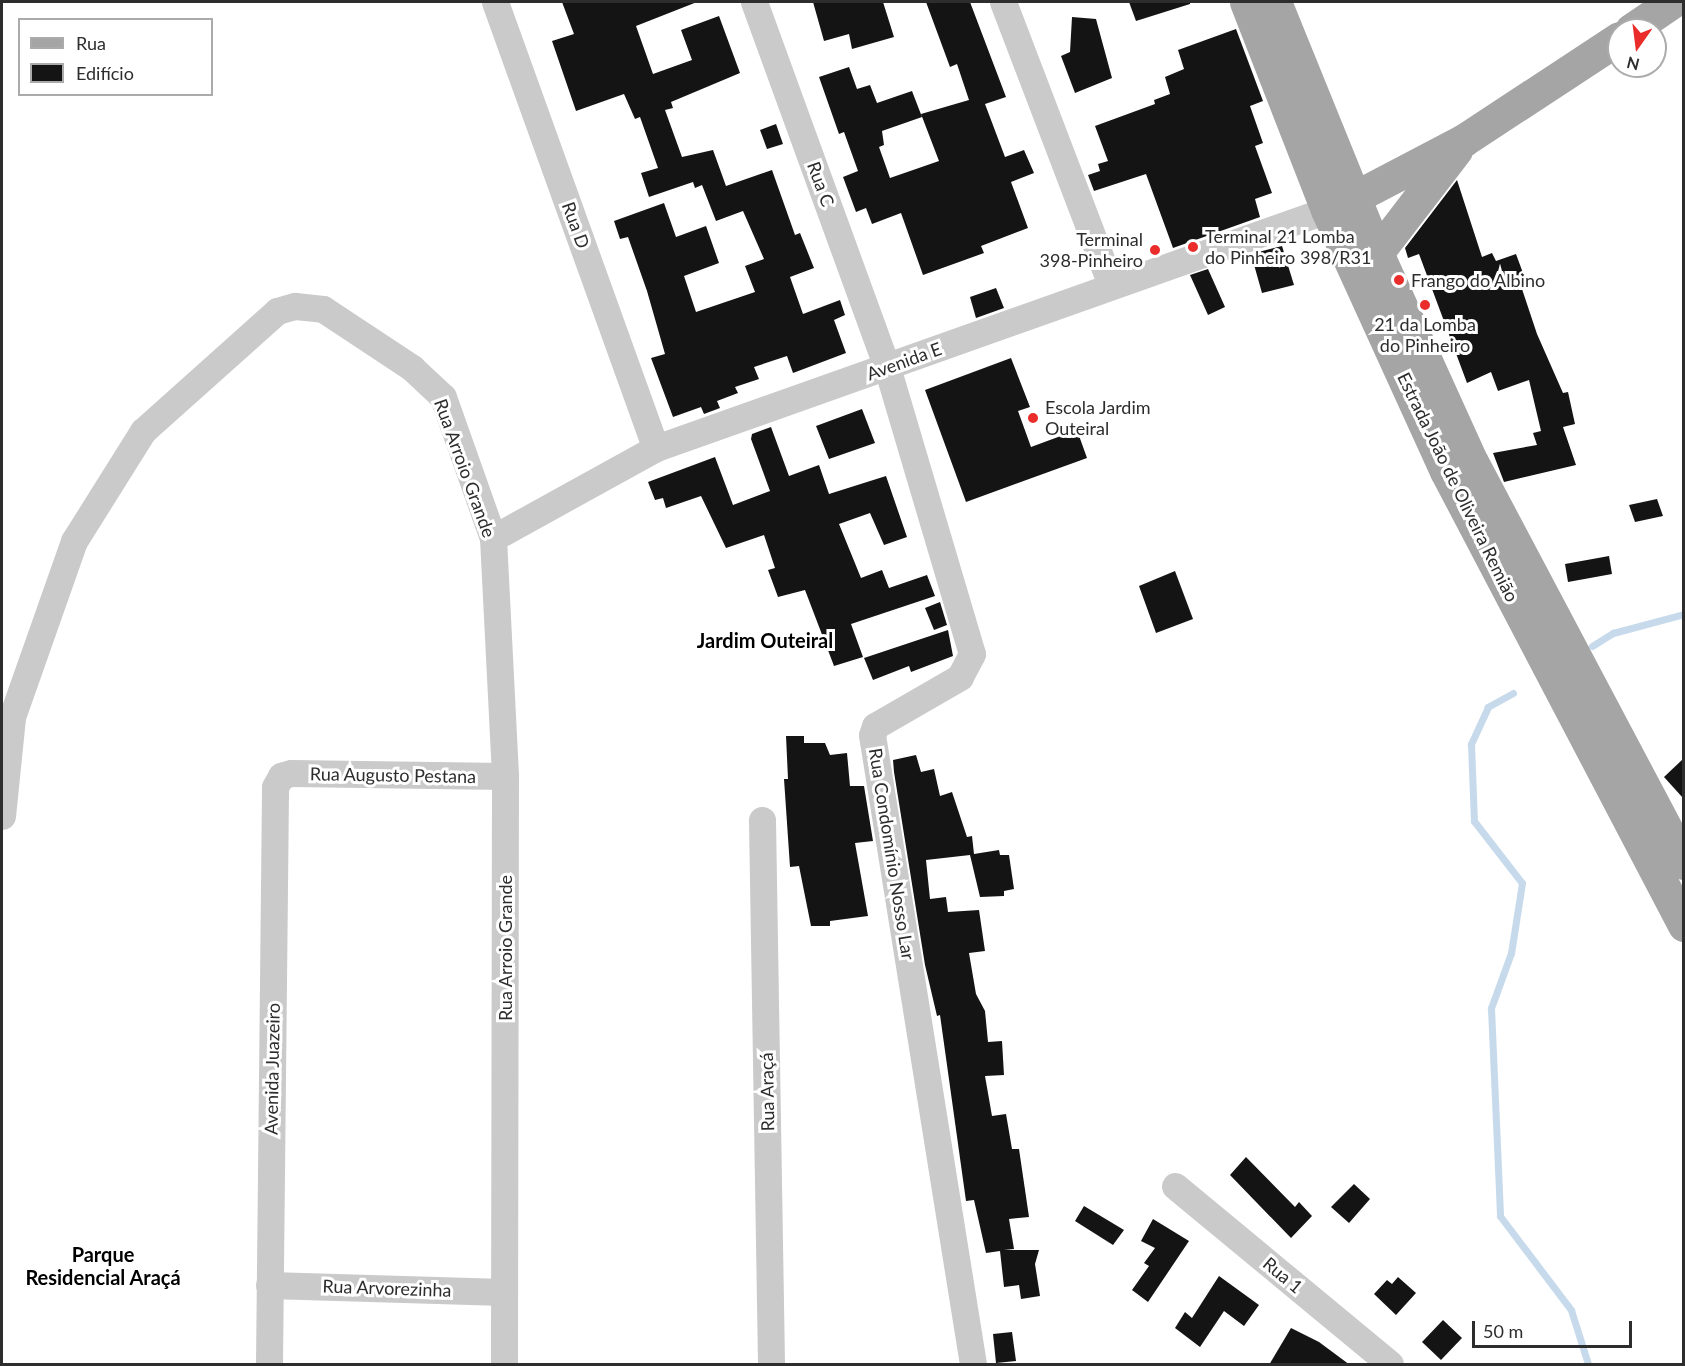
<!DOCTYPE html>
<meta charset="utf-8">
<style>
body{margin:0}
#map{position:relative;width:1685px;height:1366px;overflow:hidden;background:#fff;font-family:Lato,sans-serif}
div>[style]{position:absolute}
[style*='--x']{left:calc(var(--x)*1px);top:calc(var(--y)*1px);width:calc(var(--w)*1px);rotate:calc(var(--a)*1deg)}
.stream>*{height:7px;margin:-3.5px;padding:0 3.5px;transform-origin:3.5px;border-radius:3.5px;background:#c6daec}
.building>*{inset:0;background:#141414}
.minor>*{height:27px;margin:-13.5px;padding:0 13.5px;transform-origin:13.5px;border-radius:13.5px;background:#cacaca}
.major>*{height:33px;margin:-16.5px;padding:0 16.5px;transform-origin:16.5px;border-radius:16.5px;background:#a5a5a5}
.dots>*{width:16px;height:16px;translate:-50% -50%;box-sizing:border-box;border:3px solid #fff;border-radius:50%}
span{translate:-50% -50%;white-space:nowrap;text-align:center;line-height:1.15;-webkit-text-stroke:6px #fff;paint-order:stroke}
.street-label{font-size:18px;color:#2d2d2d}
.poi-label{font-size:18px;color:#2d2d2d}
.left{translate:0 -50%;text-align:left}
.right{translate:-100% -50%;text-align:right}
.neighbourhood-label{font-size:20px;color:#000;font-weight:700}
.frame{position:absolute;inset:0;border:3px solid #2d2d2d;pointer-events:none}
.legend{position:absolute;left:18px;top:18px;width:195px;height:78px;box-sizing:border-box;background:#fff;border:2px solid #ababab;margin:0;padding:8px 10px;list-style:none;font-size:18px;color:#2d2d2d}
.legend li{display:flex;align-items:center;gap:12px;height:30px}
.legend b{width:30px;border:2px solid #ababab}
.north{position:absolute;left:1607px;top:18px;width:60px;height:60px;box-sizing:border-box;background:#fff;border:2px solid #ababab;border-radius:50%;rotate:194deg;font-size:16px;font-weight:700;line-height:24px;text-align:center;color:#2d2d2d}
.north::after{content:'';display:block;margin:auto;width:21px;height:27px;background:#ea2d2a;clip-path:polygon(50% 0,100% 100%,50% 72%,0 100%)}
.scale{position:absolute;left:1472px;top:1321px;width:160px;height:27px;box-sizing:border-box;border:3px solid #2d2d2d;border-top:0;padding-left:8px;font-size:18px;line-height:21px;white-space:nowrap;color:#2d2d2d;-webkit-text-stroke:4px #fff;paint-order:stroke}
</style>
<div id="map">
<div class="stream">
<div style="--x:1592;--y:646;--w:25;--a:-32"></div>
<div style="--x:1613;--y:633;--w:73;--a:-15"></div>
<div style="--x:1513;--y:693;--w:29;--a:151"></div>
<div style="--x:1488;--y:707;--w:41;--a:114.7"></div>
<div style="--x:1471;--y:744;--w:77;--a:87.8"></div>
<div style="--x:1474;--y:821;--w:78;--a:52.3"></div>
<div style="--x:1522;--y:883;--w:71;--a:98.9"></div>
<div style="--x:1511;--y:953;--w:59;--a:110"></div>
<div style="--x:1491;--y:1008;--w:208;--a:87.5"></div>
<div style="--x:1500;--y:1216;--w:118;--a:52.9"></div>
<div style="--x:1571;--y:1310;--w:57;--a:72.5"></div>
</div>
<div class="building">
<div style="clip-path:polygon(562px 2px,697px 2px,636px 26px,653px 74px,692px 60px,681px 30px,719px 16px,740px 73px,671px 102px,673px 108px,665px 110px,682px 157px,713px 150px,726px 186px,772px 170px,795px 235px,800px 233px,814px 268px,790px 277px,803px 314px,840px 300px,845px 315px,834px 320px,846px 353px,793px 373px,787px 356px,754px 367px,759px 379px,735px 387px,738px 393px,717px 401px,720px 408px,704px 414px,701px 407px,673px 417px,651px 358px,665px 354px,647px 291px,628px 237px,620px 239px,614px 221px,664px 203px,676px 237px,706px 226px,719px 263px,684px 276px,696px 312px,755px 292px,745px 266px,764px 259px,743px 211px,716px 221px,702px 185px,695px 188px,693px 182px,649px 197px,641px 173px,658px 168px,640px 117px,635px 119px,624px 94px,576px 111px,552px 41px,574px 34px)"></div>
<div style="clip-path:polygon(813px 2px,883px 2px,894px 37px,852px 49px,849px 34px,824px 41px)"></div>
<div style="clip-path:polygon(926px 2px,970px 2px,1006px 97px,985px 104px,1005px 157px,1024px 150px,1034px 173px,1011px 182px,1028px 228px,981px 246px,984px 253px,923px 275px,901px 213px,872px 224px,866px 208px,856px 212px,843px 177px,858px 171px,844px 132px,839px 134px,819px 77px,849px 67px,857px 89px,870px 85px,877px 103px,912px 91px,922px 117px,882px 131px,884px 145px,879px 147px,890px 178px,939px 161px,921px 114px,969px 100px,957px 64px,950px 67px)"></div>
<div style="clip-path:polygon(1129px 2px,1190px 2px,1190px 4px,1136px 21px)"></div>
<div style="clip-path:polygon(1072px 17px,1096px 19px,1112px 78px,1075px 93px,1061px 56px,1070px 52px)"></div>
<div style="clip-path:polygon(1236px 29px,1263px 101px,1250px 106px,1263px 143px,1255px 146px,1272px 193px,1255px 199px,1260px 217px,1173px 248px,1146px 174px,1094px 191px,1088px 175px,1100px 171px,1098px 164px,1108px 161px,1095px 126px,1155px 104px,1154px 100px,1170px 94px,1165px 77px,1184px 69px,1178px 50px)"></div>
<div style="clip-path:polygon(776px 124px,783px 144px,767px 149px,760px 130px)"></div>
<div style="clip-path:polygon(1457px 180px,1482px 257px,1492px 253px,1496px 261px,1516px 254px,1527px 284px,1521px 286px,1537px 334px,1563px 393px,1568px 392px,1575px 424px,1563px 427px,1576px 465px,1504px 482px,1493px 453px,1537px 445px,1533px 433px,1541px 431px,1529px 380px,1498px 391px,1491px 372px,1467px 383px,1419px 254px,1408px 258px,1405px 248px)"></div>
<div style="clip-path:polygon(1282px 246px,1294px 285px,1262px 293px,1251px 254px)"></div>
<div style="clip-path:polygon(1208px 269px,1225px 307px,1208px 315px,1190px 275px)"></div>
<div style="clip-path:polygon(996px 288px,1004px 308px,976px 318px,970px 297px)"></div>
<div style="clip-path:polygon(1011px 358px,1030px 407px,1018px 411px,1031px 447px,1077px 430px,1087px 458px,966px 502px,925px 390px)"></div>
<div style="clip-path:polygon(862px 409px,875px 443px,829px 459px,816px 426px)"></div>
<div style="clip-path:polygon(771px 427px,789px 476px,819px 465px,829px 494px,886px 476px,907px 537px,884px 545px,870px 513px,839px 524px,861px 578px,882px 570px,889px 588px,927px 575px,935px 596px,851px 624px,863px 657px,834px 666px,805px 590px,778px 597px,768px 570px,775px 568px,764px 535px,726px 548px,701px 496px,666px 508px,663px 498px,655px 500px,648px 482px,715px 457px,733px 505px,770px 491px,751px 439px,752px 434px)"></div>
<div style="clip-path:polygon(1657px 499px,1663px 516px,1635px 522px,1629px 505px)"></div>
<div style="clip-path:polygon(1609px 556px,1612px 574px,1568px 582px,1565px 564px)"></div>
<div style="clip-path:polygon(1175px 571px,1193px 619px,1156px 633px,1139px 586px)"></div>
<div style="clip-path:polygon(940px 602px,947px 625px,934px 630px,925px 608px)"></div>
<div style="clip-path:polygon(948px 630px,953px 656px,911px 672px,909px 666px,873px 680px,864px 658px)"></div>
<div style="clip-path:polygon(786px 736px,804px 736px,804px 743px,825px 743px,830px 755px,847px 753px,850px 786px,864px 786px,873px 841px,855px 843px,868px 916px,830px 921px,830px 926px,811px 926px,799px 866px,790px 867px,784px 779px,788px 779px)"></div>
<div style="clip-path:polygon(916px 755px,921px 772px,934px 769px,940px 796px,952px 792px,967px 837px,972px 836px,974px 854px,999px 850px,1000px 855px,1009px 855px,1014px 889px,1004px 891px,1004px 896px,980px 897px,970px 855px,926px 860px,930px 899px,946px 897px,948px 912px,979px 910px,985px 951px,969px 953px,976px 994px,985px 1011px,988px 1042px,1002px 1041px,1004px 1075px,985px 1076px,992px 1116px,1006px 1114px,1012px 1149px,1019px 1149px,1029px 1217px,1009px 1219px,1014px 1249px,1004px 1250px,1039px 1250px,1035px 1264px,1040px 1296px,1021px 1299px,1019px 1285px,1004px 1287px,1000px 1251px,986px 1253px,974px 1200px,966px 1201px,940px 1015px,937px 1016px,925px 965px,894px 772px,893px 760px)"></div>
<div style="clip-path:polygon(1683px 759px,1683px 798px,1664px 777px)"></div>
<div style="clip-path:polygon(1246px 1157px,1295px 1207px,1299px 1202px,1312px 1216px,1291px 1238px,1230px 1175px)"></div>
<div style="clip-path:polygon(1354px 1184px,1370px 1199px,1349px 1223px,1331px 1207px)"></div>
<div style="clip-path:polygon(1084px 1206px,1124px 1230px,1113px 1245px,1075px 1221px)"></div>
<div style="clip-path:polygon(1153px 1219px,1189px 1241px,1148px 1302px,1132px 1290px,1149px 1266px,1144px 1263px,1155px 1248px,1141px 1241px)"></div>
<div style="clip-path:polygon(1219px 1276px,1259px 1305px,1244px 1326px,1224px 1311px,1200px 1347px,1175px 1328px,1185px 1312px,1192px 1318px)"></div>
<div style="clip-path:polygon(1398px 1277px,1416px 1293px,1396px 1315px,1374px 1294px,1387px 1280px,1392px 1284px)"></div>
<div style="clip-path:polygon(1443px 1320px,1462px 1338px,1441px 1360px,1422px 1342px)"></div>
<div style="clip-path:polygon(1291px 1328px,1319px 1342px,1350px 1365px,1269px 1365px)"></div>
<div style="clip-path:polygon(1012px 1332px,1016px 1361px,996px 1363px,993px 1334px)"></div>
</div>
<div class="minor">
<div style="--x:495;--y:2;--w:474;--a:70.2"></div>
<div style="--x:754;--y:2;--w:388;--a:70"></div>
<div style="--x:887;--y:367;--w:299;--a:73.5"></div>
<div style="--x:972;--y:654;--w:26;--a:118"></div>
<div style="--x:960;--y:677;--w:98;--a:150"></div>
<div style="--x:875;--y:726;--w:9;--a:108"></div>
<div style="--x:872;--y:735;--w:637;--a:80.88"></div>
<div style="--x:1003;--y:2;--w:303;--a:69.1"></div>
<div style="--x:493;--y:538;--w:186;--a:-28.9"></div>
<div style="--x:656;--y:448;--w:712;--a:-19.53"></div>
<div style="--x:2;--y:816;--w:100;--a:-84.2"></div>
<div style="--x:12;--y:717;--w:187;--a:-70.6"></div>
<div style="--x:74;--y:541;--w:130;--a:-57.9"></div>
<div style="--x:143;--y:431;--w:180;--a:-41.8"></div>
<div style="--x:277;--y:311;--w:19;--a:-16"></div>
<div style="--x:295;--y:306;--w:28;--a:6"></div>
<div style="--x:323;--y:309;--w:107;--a:33.5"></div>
<div style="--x:412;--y:368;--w:42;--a:43.1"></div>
<div style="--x:443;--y:397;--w:150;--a:70.5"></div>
<div style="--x:493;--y:538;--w:238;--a:87.1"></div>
<div style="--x:505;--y:776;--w:588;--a:90.1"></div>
<div style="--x:762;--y:820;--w:544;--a:89.05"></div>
<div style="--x:1175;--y:1186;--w:279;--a:39.6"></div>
<div style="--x:269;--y:1285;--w:235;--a:1.7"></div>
<div style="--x:269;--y:1364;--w:577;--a:-89.4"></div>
<div style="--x:275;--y:787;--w:13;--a:-61"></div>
<div style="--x:281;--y:776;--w:10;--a:-17"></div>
<div style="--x:291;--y:773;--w:214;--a:0.8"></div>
</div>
<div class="major">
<div style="--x:1246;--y:2;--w:223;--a:68.7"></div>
<div style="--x:1327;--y:210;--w:287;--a:65.5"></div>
<div style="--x:1446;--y:471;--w:513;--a:62.34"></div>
<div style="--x:1275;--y:2;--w:271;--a:67.9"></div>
<div style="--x:1377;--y:253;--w:230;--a:65.6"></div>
<div style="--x:1472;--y:462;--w:454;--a:62.1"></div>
<div style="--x:1631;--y:30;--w:50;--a:-34.3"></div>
<div style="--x:1338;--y:206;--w:142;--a:-27.6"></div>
<div style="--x:1464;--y:140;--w:186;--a:-33.3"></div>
<div style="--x:1377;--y:253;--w:130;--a:-52.5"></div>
</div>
<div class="dots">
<div style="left:1193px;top:247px;background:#ea2d2a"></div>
<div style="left:1155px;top:250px;background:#ea2d2a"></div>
<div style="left:1399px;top:280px;background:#ea2d2a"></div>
<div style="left:1425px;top:305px;background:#ea2d2a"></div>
<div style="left:1033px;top:418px;background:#ea2d2a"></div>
</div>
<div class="street-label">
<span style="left:821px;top:184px;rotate:70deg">Rua C</span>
<span style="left:576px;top:225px;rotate:70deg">Rua D</span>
<span style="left:904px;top:361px;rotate:-20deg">Avenida E</span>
<span style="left:465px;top:468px;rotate:70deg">Rua Arroio Grande</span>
<span style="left:1458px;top:487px;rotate:64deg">Estrada João de Oliveira Remião</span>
<span style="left:393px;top:775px;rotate:1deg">Rua Augusto Pestana</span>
<span style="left:892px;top:854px;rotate:81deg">Rua Condomínio Nosso Lar</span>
<span style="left:505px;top:948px;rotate:-90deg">Rua Arroio Grande</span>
<span style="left:272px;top:1069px;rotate:-89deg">Avenida Juazeiro</span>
<span style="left:767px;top:1092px;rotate:-91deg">Rua Araçá</span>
<span style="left:1283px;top:1275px;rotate:40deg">Rua 1</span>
<span style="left:387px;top:1288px;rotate:2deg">Rua Arvorezinha</span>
</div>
<div class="poi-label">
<span class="left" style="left:1205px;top:247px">Terminal 21 Lomba<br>do Pinheiro 398/R31</span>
<span class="right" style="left:1143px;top:250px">Terminal<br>398-Pinheiro</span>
<span class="left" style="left:1411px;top:280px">Frango do Albino</span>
<span style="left:1425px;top:335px">21 da Lomba<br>do Pinheiro</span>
<span class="left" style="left:1045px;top:418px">Escola Jardim<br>Outeiral</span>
</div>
<div class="neighbourhood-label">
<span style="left:765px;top:640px">Jardim Outeiral</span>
<span style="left:103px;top:1266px">Parque<br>Residencial Araçá</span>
</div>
<div class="frame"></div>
<ul class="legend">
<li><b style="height:8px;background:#a5a5a5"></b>Rua</li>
<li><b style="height:16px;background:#141414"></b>Edifício</li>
</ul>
<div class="north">N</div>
<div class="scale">50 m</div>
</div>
